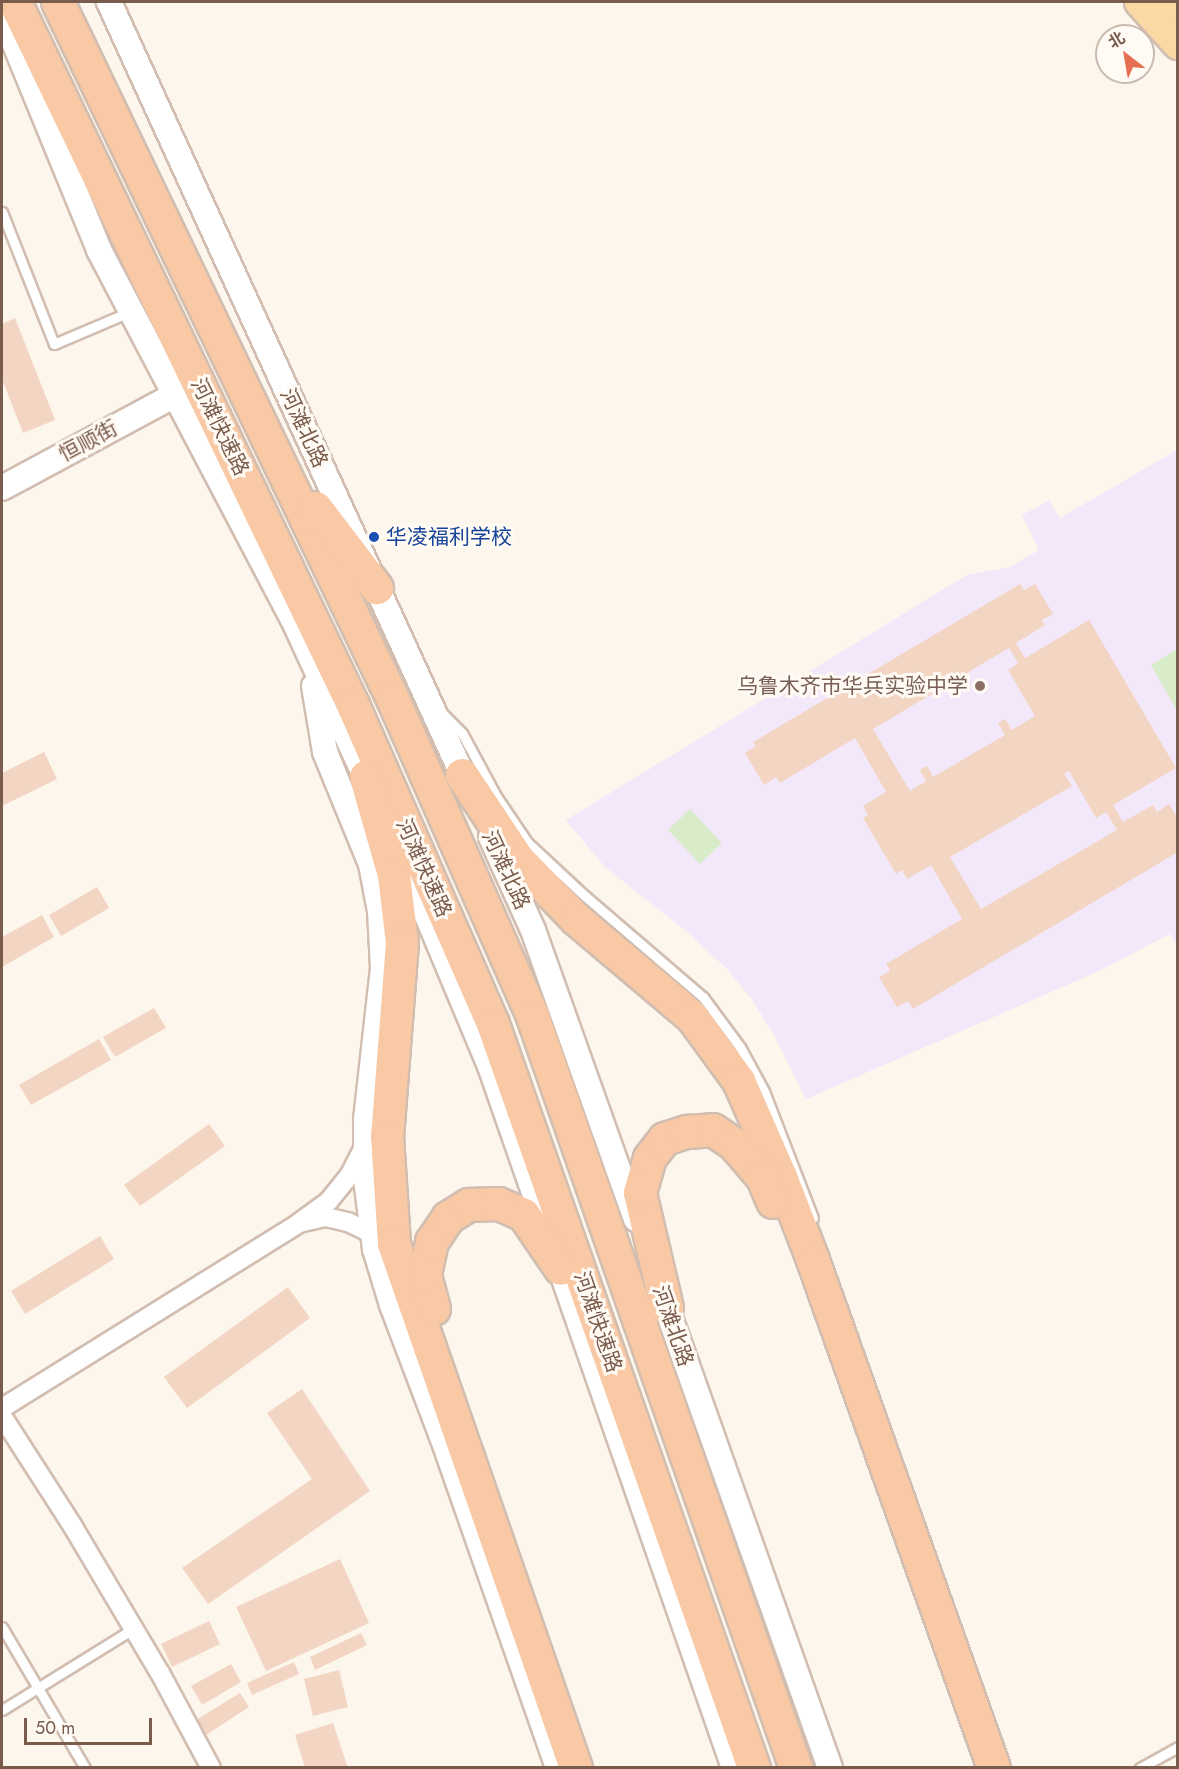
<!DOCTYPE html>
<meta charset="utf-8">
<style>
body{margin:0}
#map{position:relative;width:1179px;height:1769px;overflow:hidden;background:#fdf6ec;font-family:Jost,"Noto Sans SC",sans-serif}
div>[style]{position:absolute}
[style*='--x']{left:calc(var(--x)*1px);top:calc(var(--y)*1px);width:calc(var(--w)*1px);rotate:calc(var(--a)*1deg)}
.education>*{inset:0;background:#f3e8fa}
.green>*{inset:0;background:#d8ecc9}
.building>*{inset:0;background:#f3d5c3}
.roads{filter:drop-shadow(2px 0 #d1beb0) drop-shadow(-2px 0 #d1beb0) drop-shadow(0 2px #d1beb0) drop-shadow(0 -2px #d1beb0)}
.service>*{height:9px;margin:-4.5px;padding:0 4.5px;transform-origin:4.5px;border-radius:4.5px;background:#fff}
.minor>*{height:18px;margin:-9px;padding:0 9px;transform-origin:9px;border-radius:9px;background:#fff}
.tertiary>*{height:24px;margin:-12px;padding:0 12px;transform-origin:12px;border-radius:12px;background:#fff}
.primary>*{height:30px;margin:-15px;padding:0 15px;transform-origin:15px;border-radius:15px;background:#fbd9a5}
.trunk>*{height:32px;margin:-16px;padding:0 16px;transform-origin:16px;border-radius:16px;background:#f9c8a4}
.dots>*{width:16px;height:16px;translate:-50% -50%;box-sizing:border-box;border:3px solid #fffaf3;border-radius:50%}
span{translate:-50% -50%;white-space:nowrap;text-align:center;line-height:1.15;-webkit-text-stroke:6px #fffaf3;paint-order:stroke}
.street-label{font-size:21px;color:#7a5c4d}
.transit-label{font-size:21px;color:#164399}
.left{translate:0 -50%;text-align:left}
.education-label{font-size:21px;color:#785e54}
.right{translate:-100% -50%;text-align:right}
.frame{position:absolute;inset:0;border:3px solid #7a5c4d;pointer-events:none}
.north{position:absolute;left:1095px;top:24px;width:60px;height:60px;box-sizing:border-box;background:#fffaf3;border:2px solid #cabbb1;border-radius:50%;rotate:329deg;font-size:16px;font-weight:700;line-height:24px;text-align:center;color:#7a5c4d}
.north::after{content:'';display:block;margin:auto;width:21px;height:27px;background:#e76f51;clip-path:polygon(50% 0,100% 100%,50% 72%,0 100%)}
.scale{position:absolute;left:24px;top:1718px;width:128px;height:27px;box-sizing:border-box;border:3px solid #7a5c4d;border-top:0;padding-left:8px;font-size:18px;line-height:21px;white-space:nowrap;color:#7a5c4d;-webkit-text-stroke:4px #fffaf3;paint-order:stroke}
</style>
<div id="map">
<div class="education">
<div style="clip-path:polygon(1177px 450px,1177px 946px,1170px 934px,1097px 972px,806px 1099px,774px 1035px,753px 1001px,728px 970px,686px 931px,605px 867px,566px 820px,967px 575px,1010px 567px,1039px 550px,1022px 515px,1049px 501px,1060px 518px)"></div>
</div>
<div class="green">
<div style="clip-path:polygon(1177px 649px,1177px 711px,1151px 665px)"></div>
<div style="clip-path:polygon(690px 809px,722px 843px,700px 864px,668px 830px)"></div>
</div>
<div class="building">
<div style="clip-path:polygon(15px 318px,55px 420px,23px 433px,2px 379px,2px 324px)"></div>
<div style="clip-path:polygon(evenodd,1020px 584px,1024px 590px,1035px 584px,1053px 614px,1042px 620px,1045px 625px,1016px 643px,1025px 658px,1089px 620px,1176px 768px,1113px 805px,1123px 822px,1153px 805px,1157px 812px,1169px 804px,1178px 819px,1178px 852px,913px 1009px,908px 1001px,897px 1007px,879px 977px,890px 971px,886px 964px,962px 919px,931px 865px,907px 879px,902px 870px,896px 874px,863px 818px,868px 815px,863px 806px,886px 792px,855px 738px,780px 783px,776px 777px,764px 785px,745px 753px,756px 746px,753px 742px,1020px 584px,1009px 648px,1018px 663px,1008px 670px,1035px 716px,1012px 730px,1005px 719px,998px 723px,1005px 735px,933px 777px,927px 766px,920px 770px,926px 781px,910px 791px,873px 729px,1009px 648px,1020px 584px,1069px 771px,1096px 818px,1106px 812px,1117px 830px,981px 909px,950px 857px,1072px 786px,1064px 774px,1069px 771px)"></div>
<div style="clip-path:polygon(44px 752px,57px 779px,2px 806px,2px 773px)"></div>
<div style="clip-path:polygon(97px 887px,109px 908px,61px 936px,49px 915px)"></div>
<div style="clip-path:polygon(42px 915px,54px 937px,2px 967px,2px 937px)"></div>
<div style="clip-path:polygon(154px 1008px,166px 1028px,115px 1057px,103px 1037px)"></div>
<div style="clip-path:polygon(99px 1039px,111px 1060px,31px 1105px,19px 1085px)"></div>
<div style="clip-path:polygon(209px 1124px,225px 1146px,140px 1206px,124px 1185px)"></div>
<div style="clip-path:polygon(100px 1236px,114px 1259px,25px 1314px,11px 1291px)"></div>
<div style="clip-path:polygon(288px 1287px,310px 1318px,187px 1408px,164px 1377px)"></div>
<div style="clip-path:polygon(302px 1389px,370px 1491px,208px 1604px,182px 1568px,312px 1479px,267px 1413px)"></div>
<div style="clip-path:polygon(340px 1559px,369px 1623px,266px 1671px,236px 1607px)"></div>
<div style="clip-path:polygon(209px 1621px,220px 1644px,172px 1667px,161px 1644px)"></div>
<div style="clip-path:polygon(361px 1633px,367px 1645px,315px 1670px,310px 1657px)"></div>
<div style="clip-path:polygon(294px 1662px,299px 1674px,252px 1695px,247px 1683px)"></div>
<div style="clip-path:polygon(231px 1664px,241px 1682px,202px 1705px,191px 1686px)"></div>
<div style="clip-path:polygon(339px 1670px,348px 1707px,313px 1716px,304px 1679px)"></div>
<div style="clip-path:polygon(240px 1693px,249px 1707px,206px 1735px,196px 1720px)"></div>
<div style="clip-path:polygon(333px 1723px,348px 1768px,305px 1768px,295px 1735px)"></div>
</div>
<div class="roads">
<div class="service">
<div style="--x:2;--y:212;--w:142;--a:68.5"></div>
<div style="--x:54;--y:344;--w:82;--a:-23.1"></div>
<div style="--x:443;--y:714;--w:27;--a:45"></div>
<div style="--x:462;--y:733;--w:72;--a:61.6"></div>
<div style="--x:496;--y:796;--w:55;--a:56"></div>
<div style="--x:527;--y:842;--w:79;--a:43"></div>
<div style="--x:585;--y:896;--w:155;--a:40.6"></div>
<div style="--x:703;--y:997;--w:62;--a:53.5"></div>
<div style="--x:740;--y:1047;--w:50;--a:61.4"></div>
<div style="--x:764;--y:1091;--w:136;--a:68.9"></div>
<div style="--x:2;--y:1627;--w:164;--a:59.5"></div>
<div style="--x:2;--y:1710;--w:155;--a:-31.8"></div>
<div style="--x:1140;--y:1768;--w:43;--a:-28.9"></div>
</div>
<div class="minor">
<div style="--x:365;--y:1145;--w:35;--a:117"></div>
<div style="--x:349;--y:1176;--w:32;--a:129"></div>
<div style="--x:329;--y:1201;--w:37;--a:144"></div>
<div style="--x:299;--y:1223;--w:28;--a:-13"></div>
<div style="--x:326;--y:1217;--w:23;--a:13"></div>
<div style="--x:348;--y:1222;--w:28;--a:26"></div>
<div style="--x:2;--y:1408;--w:350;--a:-31.9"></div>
<div style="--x:2;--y:1416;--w:130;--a:57.3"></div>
<div style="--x:72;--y:1525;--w:172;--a:59.3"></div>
<div style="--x:160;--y:1673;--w:108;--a:61.8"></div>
</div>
<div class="tertiary">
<div style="--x:109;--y:2;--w:865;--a:65.42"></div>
<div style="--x:2;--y:13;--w:256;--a:67.7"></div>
<div style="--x:99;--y:250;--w:415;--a:62.3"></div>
<div style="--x:292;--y:617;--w:194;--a:65.3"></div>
<div style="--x:2;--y:488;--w:196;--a:-28.3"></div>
<div style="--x:314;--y:686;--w:67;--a:80.5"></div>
<div style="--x:325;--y:752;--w:121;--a:67.7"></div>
<div style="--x:371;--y:864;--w:48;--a:79.2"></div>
<div style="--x:380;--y:911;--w:57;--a:87"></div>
<div style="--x:383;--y:968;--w:153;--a:96.4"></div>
<div style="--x:366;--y:1120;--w:59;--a:90"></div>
<div style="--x:366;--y:1179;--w:71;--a:82.7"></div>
<div style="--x:375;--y:1249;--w:59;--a:73.1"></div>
<div style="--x:392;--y:1305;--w:143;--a:69.2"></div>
<div style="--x:443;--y:1439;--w:349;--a:70.7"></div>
<div style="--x:491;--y:837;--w:102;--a:65.7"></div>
<div style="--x:533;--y:930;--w:307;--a:70.4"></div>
<div style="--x:405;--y:863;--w:220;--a:67.3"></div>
<div style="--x:490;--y:1066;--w:743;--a:70.83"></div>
<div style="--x:661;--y:1292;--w:505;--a:70.45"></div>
</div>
<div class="primary">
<div style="--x:1140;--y:2;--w:57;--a:47.9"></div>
<div style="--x:1174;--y:2;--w:5;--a:37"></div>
</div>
<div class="trunk">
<div style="--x:15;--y:2;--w:780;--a:64.32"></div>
<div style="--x:353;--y:705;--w:348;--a:66.3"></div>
<div style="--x:493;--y:1024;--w:788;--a:70.67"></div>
<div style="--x:58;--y:2;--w:773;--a:64.33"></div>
<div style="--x:393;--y:699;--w:347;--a:66.2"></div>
<div style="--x:533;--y:1017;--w:796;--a:70.7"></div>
<div style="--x:316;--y:508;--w:101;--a:52.7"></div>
<div style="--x:462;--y:775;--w:101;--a:56.3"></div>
<div style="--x:518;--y:859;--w:83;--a:46"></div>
<div style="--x:576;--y:919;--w:153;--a:40.2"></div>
<div style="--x:693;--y:1018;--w:78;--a:53.9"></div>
<div style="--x:739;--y:1081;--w:105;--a:66.4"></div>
<div style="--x:781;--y:1177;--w:89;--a:68.9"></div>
<div style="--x:813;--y:1260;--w:539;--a:70.39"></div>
<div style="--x:366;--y:777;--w:102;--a:74.1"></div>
<div style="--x:394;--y:875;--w:68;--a:83.3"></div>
<div style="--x:402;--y:943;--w:194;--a:94.4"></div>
<div style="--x:387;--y:1136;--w:108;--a:86.3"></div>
<div style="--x:394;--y:1244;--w:555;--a:70.85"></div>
<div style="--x:667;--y:1308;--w:118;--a:-103.2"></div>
<div style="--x:640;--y:1193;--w:36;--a:-74"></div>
<div style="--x:650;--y:1158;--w:24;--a:-52"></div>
<div style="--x:665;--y:1139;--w:23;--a:-18"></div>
<div style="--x:687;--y:1132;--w:26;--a:-4"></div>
<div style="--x:713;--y:1130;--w:25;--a:34"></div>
<div style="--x:734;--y:1144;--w:45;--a:49.5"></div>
<div style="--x:763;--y:1178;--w:26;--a:67"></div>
<div style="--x:434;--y:1309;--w:35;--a:-105"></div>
<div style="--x:425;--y:1275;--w:34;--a:-78"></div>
<div style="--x:432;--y:1242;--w:29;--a:-56"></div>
<div style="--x:448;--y:1218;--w:25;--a:-32"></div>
<div style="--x:469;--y:1205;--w:30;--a:-2"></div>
<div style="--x:499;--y:1204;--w:27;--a:24"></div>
<div style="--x:524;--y:1215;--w:65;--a:55.6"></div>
</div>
</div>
<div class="dots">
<div style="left:374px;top:537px;background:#1a4fb4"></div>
<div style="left:980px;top:686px;background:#8d6e63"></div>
</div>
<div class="street-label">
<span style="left:220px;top:427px;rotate:64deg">河滩快速路</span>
<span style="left:304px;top:428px;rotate:65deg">河滩北路</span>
<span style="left:88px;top:441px;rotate:-28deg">恒顺街</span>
<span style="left:424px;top:868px;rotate:66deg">河滩快速路</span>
<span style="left:506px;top:870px;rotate:65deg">河滩北路</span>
<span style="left:598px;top:1322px;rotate:71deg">河滩快速路</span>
<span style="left:673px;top:1326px;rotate:71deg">河滩北路</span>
</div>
<div class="transit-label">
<span class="left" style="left:386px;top:537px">华凌福利学校</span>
</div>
<div class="education-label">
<span class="right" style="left:968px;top:686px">乌鲁木齐市华兵实验中学</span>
</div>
<div class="frame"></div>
<div class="north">北</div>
<div class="scale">50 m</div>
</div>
